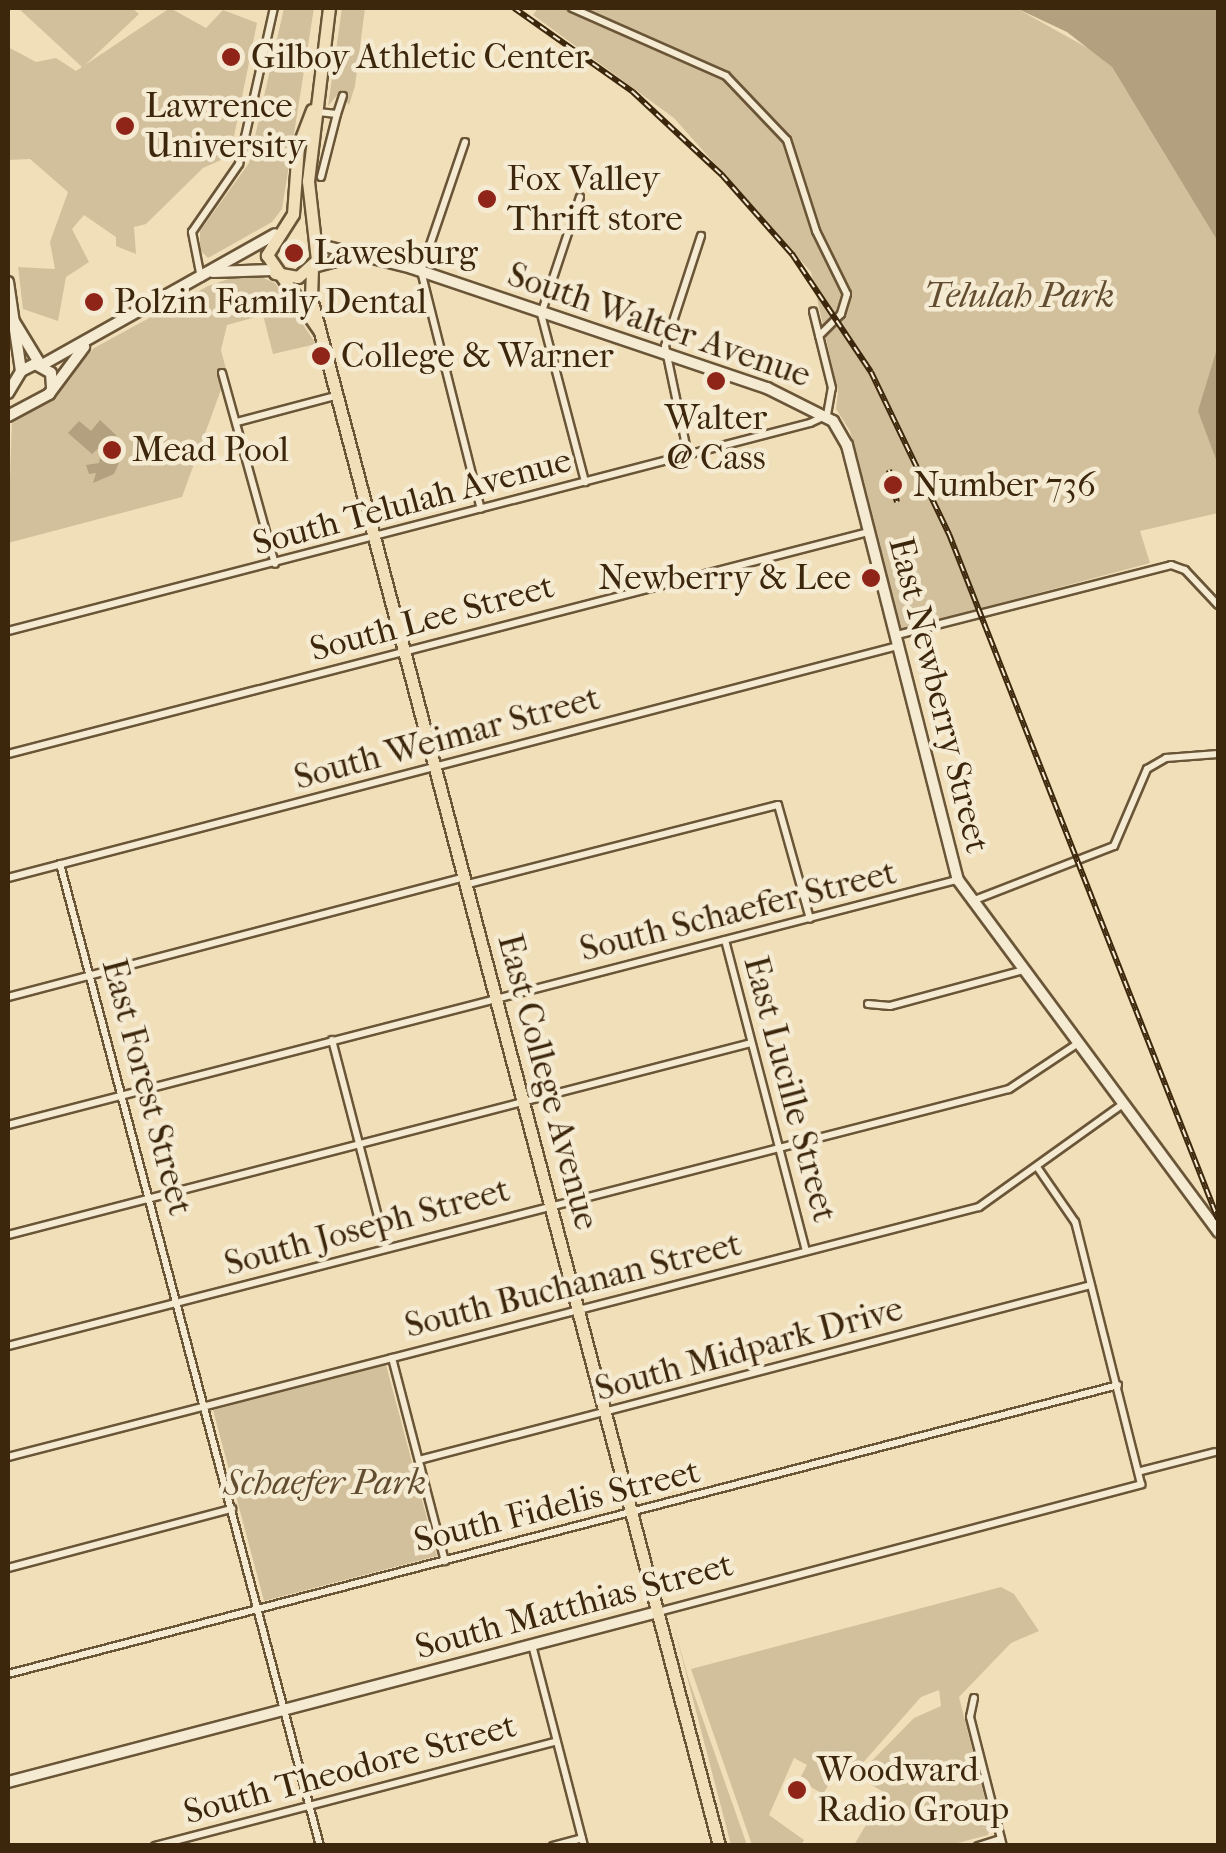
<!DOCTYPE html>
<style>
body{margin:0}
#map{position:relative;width:1226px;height:1853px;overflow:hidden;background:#f0dfb9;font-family:"IM FELL French Canon",serif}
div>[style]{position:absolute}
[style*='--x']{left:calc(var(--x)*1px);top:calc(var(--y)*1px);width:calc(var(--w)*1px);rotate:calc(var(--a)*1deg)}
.green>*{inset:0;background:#d2c09c}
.water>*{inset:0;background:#b3a07e}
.roads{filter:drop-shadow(2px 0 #6a5537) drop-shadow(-2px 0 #6a5537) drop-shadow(0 2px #6a5537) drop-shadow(0 -2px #6a5537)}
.street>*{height:6px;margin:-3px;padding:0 3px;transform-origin:3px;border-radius:3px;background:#f5ead2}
.secondary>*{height:10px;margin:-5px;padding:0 5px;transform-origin:5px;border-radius:5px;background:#f5ead2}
.primary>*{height:11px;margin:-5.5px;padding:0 5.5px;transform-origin:5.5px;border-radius:5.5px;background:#f0dfb9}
.rail>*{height:6px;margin-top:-3px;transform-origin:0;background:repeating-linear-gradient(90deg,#f5ead2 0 8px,#3d270c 0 16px);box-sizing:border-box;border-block:2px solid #3d270c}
.dots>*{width:28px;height:28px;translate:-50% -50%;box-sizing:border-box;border:5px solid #f5ead2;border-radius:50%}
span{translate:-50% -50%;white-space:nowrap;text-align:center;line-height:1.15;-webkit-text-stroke:9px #f5ead2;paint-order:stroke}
.poi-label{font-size:35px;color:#3d270c}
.left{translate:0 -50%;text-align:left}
.right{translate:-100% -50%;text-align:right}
.park-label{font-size:35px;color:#624d30;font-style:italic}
.street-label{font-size:35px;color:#3d270c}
.frame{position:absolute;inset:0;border:10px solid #3d270c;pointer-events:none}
</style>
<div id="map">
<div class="green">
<div style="clip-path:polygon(18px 8px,132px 8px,139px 14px,85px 65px,170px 8px,206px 28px,223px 10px,257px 23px,230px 156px,203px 168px,146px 224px,134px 227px,136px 254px,116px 246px,116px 237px,84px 215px,72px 229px,89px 262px,66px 277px,58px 321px,23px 309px,18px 267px,55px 269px,50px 242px,68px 192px,30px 159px,8px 160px,8px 47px,36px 62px,56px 58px,76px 71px,82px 67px)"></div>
<div style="clip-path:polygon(284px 8px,314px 8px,282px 209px,272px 222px,208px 258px,200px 250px,200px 231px,249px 163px)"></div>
<div style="clip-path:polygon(342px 8px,365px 8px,355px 86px,349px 105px,339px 93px,328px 106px)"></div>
<div style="clip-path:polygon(538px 8px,1016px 8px,1093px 51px,1112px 67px,1218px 242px,1218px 345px,1199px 411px,1218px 465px,1218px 513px,1140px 531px,1150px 563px,900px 630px,850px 431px,836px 409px,838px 392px,811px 272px,674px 118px,533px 15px)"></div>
<div style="clip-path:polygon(249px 272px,275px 283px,316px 344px,273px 354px,263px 315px,227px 325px,221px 350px,227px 373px,182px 497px,8px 543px,12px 418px,50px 398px,94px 348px,208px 286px)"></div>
<div style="clip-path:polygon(386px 1365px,437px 1556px,264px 1601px,213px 1410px)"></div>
<div style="clip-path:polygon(1001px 1587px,1014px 1594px,1039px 1631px,1011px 1643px,959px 1697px,991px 1823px,988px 1835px,950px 1845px,854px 1845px,885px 1793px,857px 1776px,914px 1718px,941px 1706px,939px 1690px,921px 1697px,853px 1774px,839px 1767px,823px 1794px,799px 1780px,807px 1765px,794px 1758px,769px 1815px,804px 1840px,801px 1845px,752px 1845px,691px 1669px)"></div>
<div style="clip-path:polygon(673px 1623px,689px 1680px,747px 1845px,731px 1845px)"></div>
</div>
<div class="water">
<div style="clip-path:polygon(1016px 8px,1218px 8px,1218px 242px,1112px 67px,1067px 32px)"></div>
<div style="clip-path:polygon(1218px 345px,1218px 465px,1198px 411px)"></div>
<div style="clip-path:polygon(100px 420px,116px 435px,122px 456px,114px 474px,93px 483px,96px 473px,89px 474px,86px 465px,99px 463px,103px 444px,92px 454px,68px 433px,79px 421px,91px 431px)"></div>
</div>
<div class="roads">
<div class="street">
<div style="--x:572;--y:8;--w:168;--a:23.8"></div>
<div style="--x:726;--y:76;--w:88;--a:46.4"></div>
<div style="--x:787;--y:140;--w:96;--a:72.3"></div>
<div style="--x:816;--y:231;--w:70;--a:63.8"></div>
<div style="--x:847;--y:294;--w:21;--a:107"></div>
<div style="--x:841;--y:314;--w:31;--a:135"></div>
<div style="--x:318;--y:112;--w:19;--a:6"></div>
<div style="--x:337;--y:114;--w:65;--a:104.3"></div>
<div style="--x:337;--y:114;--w:19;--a:-72"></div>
<div style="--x:465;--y:142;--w:136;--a:108.8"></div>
<div style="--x:421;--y:271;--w:245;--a:75.9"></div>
<div style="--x:580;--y:197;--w:123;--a:108.4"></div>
<div style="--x:541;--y:314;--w:174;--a:75.3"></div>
<div style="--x:201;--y:278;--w:47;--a:-101.1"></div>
<div style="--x:192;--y:232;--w:83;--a:-55.3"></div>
<div style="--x:239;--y:164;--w:160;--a:-77.4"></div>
<div style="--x:222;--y:373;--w:198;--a:74.5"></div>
<div style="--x:237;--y:422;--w:101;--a:-14.9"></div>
<div style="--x:688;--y:455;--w:111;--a:-101.9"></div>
<div style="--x:665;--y:346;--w:116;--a:-71.9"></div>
<div style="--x:8;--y:631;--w:829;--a:-14.54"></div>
<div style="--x:810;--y:423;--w:19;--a:-25"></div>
<div style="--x:827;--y:415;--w:27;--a:-80"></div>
<div style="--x:832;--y:388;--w:79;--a:-103.9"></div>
<div style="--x:897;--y:635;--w:283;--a:-14.3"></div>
<div style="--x:1171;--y:565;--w:15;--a:20"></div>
<div style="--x:1185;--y:570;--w:48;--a:46.7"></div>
<div style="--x:8;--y:754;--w:888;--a:-14.47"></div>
<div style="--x:60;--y:864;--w:1016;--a:75.17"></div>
<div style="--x:8;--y:878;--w:920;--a:-14.61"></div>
<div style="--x:468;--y:884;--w:320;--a:-14.3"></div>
<div style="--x:778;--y:805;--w:118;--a:74.3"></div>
<div style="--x:972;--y:901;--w:152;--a:-21.2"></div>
<div style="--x:1114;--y:846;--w:84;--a:-66.8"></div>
<div style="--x:1147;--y:769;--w:22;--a:-30"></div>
<div style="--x:1166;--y:758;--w:52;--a:-4.4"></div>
<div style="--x:725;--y:940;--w:321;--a:75.4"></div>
<div style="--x:8;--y:997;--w:473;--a:-14.7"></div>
<div style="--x:868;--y:1004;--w:22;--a:5"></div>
<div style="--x:890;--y:1006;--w:138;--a:-15.1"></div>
<div style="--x:332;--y:1040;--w:214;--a:75.4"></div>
<div style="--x:8;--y:1125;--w:980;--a:-14.48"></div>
<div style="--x:8;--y:1235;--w:767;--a:-14.49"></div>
<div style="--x:8;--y:1346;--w:1033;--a:-14.4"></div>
<div style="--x:1009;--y:1089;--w:82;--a:-33.5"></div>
<div style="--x:392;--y:1358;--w:210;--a:75.4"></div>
<div style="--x:8;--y:1457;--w:1003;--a:-14.44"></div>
<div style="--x:979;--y:1207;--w:177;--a:-35.6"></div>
<div style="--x:419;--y:1460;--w:694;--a:-14.6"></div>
<div style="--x:1141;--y:1471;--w:76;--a:-14.4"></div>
<div style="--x:8;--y:1568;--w:232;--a:-14.8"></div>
<div style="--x:658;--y:1612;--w:500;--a:-14.8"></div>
<div style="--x:1141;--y:1484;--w:270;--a:-104.1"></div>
<div style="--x:1075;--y:1222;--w:67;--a:-124.6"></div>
<div style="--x:532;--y:1645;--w:208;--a:75.5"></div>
<div style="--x:8;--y:1674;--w:1147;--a:-14.59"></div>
<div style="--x:974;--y:1698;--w:19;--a:102"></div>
<div style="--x:970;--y:1717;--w:133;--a:75.7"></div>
<div style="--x:155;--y:1846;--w:415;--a:-14.6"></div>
<div style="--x:553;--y:1846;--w:30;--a:-15"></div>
<div style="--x:978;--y:1846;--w:24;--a:-17"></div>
</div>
<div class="secondary">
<div style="--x:316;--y:244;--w:99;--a:14"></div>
<div style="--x:412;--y:268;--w:375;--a:18.7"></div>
<div style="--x:767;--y:388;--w:74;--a:26.6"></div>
<div style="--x:833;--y:421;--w:28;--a:60"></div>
<div style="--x:847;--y:445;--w:449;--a:75.7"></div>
<div style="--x:958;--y:880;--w:438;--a:53.5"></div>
<div style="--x:314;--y:267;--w:46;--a:-15.3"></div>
<div style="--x:213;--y:272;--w:59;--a:-1.9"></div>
<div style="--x:8;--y:282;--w:90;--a:81.7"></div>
<div style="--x:12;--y:318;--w:54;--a:58.7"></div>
<div style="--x:42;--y:365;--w:267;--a:-29.3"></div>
<div style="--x:8;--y:393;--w:26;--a:-59"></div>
<div style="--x:21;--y:371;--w:16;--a:-27"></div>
<div style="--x:35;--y:364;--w:18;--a:29"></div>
<div style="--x:51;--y:373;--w:15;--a:86"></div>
<div style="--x:8;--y:416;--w:47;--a:-28.2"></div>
<div style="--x:49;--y:394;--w:59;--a:-53.3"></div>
<div style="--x:8;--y:1782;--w:672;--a:-14.66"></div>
</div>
<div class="primary">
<div style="--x:312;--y:110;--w:39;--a:111"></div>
<div style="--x:298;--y:146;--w:68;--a:94.2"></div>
<div style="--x:293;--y:214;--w:49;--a:122.4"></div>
<div style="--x:267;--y:255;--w:91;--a:55.3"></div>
<div style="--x:312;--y:269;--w:29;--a:92"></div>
<div style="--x:311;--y:298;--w:1601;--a:75.23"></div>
<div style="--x:275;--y:273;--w:23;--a:10"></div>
<div style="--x:298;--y:277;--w:25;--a:-42"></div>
<div style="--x:317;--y:260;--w:80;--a:-96.5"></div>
<div style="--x:308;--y:181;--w:174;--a:-83.1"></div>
</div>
</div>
<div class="rail">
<div style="--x:514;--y:8;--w:146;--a:35.2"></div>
<div style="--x:633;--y:92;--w:122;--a:43"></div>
<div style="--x:722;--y:175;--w:106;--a:48.5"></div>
<div style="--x:792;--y:254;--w:142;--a:56.2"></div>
<div style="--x:871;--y:372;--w:180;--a:64.3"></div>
<div style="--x:949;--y:534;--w:736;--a:68.56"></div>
<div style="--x:889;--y:470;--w:33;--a:76"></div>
</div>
<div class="dots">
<div style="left:231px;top:57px;background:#8f2418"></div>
<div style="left:125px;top:126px;background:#8f2418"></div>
<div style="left:487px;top:199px;background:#8f2418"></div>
<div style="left:294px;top:253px;background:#8f2418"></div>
<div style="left:94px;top:302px;background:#8f2418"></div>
<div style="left:321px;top:356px;background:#8f2418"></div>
<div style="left:716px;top:381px;background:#8f2418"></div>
<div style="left:112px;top:450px;background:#8f2418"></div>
<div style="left:893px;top:485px;background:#8f2418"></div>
<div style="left:871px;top:578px;background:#8f2418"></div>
<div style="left:797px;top:1790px;background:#8f2418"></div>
</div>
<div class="poi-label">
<span class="left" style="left:251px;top:57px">Gilboy Athletic Center</span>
<span class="left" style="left:145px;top:126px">Lawrence<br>University</span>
<span class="left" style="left:507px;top:199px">Fox Valley<br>Thrift store</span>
<span class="left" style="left:314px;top:253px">Lawesburg</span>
<span class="left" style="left:114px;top:302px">Polzin Family Dental</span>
<span class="left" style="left:341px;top:356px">College &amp; Warner</span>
<span style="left:716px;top:438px">Walter<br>@ Cass</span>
<span class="left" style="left:132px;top:450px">Mead Pool</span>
<span class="left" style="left:913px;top:485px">Number 736</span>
<span class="right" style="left:851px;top:578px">Newberry &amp; Lee</span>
<span class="left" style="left:817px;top:1790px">Woodward<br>Radio Group</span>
</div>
<div class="park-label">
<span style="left:1019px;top:296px">Telulah Park</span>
<span style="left:325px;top:1483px">Schaefer Park</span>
</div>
<div class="street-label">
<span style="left:659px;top:325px;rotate:19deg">South Walter Avenue</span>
<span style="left:412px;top:502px;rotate:-15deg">South Telulah Avenue</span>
<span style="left:432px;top:618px;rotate:-15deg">South Lee Street</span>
<span style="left:939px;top:695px;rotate:76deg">East Newberry Street</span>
<span style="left:447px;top:738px;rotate:-15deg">South Weimar Street</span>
<span style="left:738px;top:911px;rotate:-14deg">South Schaefer Street</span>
<span style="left:548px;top:1082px;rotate:75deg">East College Avenue</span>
<span style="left:147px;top:1087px;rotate:75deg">East Forest Street</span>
<span style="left:790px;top:1089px;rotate:75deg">East Lucille Street</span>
<span style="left:367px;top:1227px;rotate:-15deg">South Joseph Street</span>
<span style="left:573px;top:1285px;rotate:-14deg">South Buchanan Street</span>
<span style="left:749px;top:1349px;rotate:-15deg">South Midpark Drive</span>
<span style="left:557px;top:1506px;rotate:-14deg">South Fidelis Street</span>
<span style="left:574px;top:1606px;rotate:-15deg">South Matthias Street</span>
<span style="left:350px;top:1769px;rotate:-15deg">South Theodore Street</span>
</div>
<div class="frame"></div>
</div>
